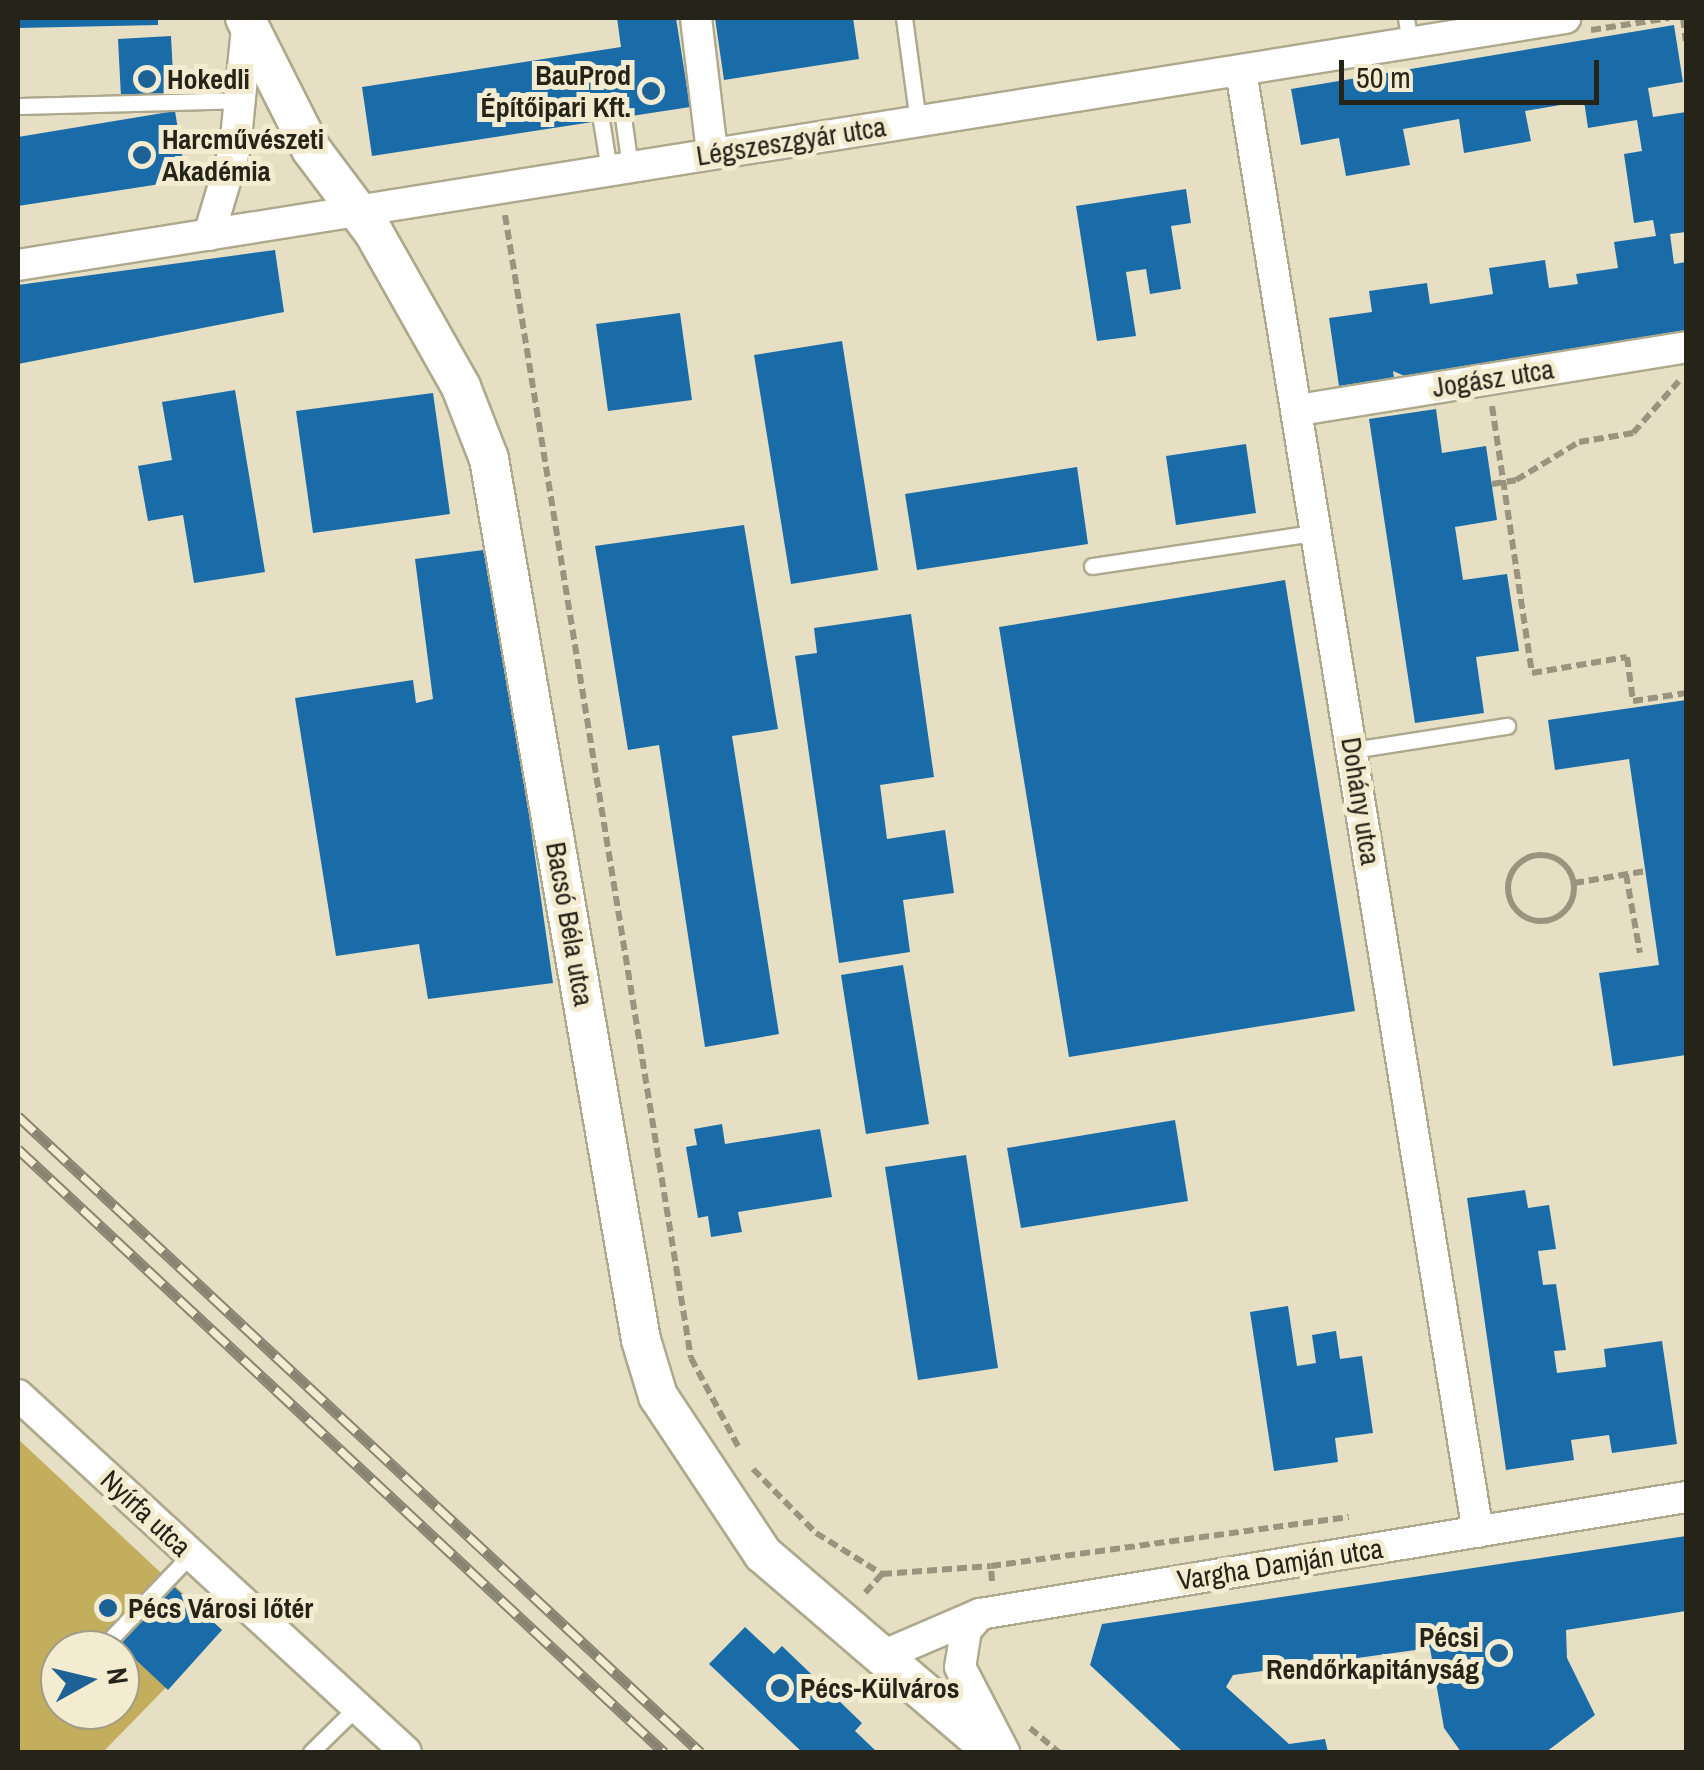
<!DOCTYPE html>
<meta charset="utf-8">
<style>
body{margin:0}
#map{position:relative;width:1704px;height:1770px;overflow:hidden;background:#e6dfc3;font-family:"Archivo Narrow",sans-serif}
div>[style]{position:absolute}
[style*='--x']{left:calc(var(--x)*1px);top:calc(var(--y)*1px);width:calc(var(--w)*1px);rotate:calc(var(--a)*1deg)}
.green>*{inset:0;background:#c3ae5d}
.building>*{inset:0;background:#196ca8}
.path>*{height:6px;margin-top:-3px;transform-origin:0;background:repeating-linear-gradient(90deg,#9a947f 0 10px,transparent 0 15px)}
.path>.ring{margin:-3px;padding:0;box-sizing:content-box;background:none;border:6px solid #9a947f;border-radius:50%}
.roads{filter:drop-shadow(2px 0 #aea88d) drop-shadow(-2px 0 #aea88d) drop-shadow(0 2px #aea88d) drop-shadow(0 -2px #aea88d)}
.service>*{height:15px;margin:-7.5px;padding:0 7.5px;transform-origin:7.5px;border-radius:7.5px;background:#fff}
.minor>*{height:30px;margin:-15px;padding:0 15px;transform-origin:15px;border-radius:15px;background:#fff}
.tertiary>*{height:38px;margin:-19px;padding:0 19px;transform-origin:19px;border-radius:19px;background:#fff}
.rail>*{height:11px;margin-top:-5.5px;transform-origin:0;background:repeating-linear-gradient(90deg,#f3ecd0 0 22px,#898471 0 44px);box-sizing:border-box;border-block:2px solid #898471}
.dots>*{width:28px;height:28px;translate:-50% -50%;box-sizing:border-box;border:5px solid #f3ecd0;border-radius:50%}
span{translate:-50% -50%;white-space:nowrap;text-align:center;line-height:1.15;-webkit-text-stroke:10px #f3ecd0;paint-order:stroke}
.poi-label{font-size:28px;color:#262319;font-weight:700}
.right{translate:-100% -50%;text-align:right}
.left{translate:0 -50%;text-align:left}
.street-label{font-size:28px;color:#262319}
.frame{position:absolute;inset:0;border:20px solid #262319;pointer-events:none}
.north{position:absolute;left:40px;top:1630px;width:100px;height:100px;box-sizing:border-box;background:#f3ecd0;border:2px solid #a19c87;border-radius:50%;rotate:82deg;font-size:28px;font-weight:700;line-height:40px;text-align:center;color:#262319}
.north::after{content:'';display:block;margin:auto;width:35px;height:45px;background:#1d6297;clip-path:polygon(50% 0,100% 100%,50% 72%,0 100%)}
.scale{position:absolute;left:1339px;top:60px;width:260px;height:45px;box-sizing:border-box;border:5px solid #262319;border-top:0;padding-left:12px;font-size:30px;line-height:35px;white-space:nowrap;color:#262319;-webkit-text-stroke:8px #f3ecd0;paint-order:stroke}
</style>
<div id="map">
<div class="green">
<div style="clip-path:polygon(evenodd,18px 1439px,222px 1630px,103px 1752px,18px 1752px,18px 1439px,60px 1650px,120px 1650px,120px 1710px,60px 1710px,60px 1650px)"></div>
</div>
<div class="building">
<div style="clip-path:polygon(18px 18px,158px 18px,158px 25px,18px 28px)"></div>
<div style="clip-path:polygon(617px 18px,676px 18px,690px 107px,372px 156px,362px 87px,621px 47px)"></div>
<div style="clip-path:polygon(715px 18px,853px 18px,859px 59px,724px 80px)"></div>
<div style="clip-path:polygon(1674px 25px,1683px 82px,1648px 88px,1653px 117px,1686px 112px,1686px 232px,1670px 234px,1674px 264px,1686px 262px,1686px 336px,1407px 377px,1393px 371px,1394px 378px,1339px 386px,1329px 318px,1372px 312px,1369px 291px,1427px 283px,1430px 304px,1493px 294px,1489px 268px,1545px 260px,1549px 288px,1578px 284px,1576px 274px,1618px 268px,1614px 242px,1656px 236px,1653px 220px,1634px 223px,1624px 154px,1642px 151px,1637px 120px,1588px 128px,1584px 101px,1525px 111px,1531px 141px,1464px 153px,1459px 119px,1403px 129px,1410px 165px,1346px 176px,1339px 138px,1301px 145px,1291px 89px)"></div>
<div style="clip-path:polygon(171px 36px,174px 94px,121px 97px,118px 39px)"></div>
<div style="clip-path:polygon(175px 111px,186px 180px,18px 206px,18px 137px)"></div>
<div style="clip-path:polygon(1186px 189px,1191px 223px,1171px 226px,1181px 289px,1150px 294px,1146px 269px,1126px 272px,1136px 336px,1097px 341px,1076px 206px)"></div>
<div style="clip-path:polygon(275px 250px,284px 312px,18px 364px,18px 285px)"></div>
<div style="clip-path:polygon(680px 313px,692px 400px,608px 411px,596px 324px)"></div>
<div style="clip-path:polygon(842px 341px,878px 570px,791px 584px,754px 355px)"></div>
<div style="clip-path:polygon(235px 390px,265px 572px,194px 583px,183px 515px,148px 521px,138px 466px,172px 460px,162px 402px)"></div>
<div style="clip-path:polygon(433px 393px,450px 514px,313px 533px,296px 411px)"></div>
<div style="clip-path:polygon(1436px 409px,1442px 453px,1486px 446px,1497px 520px,1455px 527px,1463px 580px,1507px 574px,1519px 651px,1476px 657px,1484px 713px,1415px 723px,1369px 419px)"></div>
<div style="clip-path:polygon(1246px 444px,1256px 513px,1176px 525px,1166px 456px)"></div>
<div style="clip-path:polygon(1077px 467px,1088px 544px,917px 570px,905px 494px)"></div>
<div style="clip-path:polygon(744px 525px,778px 729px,732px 736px,779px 1034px,705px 1047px,659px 745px,628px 750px,595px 546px)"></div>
<div style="clip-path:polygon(491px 549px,553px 983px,428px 999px,419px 944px,336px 956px,295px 698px,413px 680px,416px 703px,433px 699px,415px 559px)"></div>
<div style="clip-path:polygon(1285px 580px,1355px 1011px,1069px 1057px,999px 627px)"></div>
<div style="clip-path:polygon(911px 614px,934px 777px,880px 785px,887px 839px,945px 830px,954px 893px,903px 900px,910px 952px,839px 963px,795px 656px,817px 653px,814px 628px)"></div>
<div style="clip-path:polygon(1686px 700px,1686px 1055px,1613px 1066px,1599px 973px,1659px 965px,1629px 759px,1555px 770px,1548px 720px)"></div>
<div style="clip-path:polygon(903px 965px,929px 1124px,866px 1134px,841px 975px)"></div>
<div style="clip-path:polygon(1175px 1120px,1188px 1201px,1021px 1228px,1007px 1148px)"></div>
<div style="clip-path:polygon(722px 1124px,725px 1144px,820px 1129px,832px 1197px,738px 1212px,742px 1232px,711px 1237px,708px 1216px,698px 1218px,686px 1147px,697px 1145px,694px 1129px)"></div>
<div style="clip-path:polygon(966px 1155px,998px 1368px,918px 1380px,885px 1167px)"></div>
<div style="clip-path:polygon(1525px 1190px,1528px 1208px,1549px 1205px,1556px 1249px,1538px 1251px,1543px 1285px,1556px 1284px,1566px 1350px,1554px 1351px,1557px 1373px,1606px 1367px,1604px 1349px,1662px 1341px,1677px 1444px,1612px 1453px,1609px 1435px,1571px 1440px,1574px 1460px,1506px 1470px,1467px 1198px)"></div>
<div style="clip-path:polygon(1288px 1306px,1297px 1366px,1316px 1363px,1312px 1335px,1336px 1331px,1340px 1359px,1362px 1356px,1373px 1433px,1335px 1438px,1338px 1462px,1274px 1471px,1250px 1312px)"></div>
<div style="clip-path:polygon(1686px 1536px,1686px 1611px,1566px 1630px,1567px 1658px,1595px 1715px,1546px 1752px,1461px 1752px,1444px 1728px,1430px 1648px,1233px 1675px,1226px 1687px,1289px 1744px,1325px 1739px,1328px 1752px,1183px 1752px,1090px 1665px,1102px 1624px)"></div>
<div style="clip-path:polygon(173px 1586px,222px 1630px,168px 1690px,120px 1645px)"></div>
<div style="clip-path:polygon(745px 1627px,774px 1654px,782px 1646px,862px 1723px,855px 1731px,877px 1752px,802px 1752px,709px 1664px)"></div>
</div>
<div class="path">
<div style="--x:1683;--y:18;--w:23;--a:83"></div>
<div style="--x:1591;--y:30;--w:79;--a:-8.7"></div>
<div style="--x:505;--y:215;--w:1158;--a:80.76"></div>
<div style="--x:691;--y:1358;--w:100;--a:61.9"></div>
<div style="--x:1492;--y:406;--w:270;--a:81.5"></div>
<div style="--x:1532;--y:673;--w:96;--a:-9.6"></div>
<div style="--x:1627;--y:657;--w:44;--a:82.2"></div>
<div style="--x:1633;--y:701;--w:54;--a:-8.6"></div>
<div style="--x:1492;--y:484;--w:24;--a:-9"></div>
<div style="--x:1516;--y:480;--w:74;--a:-31.1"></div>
<div style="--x:1579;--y:442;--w:55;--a:-9.5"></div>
<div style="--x:1633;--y:433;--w:69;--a:-48.5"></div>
<div class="ring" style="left:1508px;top:855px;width:60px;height:60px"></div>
<div style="--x:1626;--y:874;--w:80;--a:80"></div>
<div style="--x:1574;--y:883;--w:73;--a:-9.5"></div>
<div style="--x:753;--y:1469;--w:90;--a:45.5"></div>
<div style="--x:816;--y:1533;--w:78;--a:31.8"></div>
<div style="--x:882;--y:1574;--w:30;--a:132"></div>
<div style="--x:882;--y:1574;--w:109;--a:-4.2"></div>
<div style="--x:992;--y:1581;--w:15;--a:-94"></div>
<div style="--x:991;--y:1566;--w:361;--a:-7.8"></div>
<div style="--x:1030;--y:1728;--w:38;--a:40"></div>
</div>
<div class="roads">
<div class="service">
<div style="--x:904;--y:18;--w:104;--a:82.3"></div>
<div style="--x:1406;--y:18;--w:25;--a:81"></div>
<div style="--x:18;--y:106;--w:222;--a:-1.5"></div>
<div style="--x:623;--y:117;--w:50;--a:82"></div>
<div style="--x:601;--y:120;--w:51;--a:80.9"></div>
<div style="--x:1092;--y:566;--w:231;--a:-8.5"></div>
<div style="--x:1353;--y:750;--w:156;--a:-8.9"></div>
<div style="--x:100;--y:1650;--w:132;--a:-46.5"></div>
<div style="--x:311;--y:1752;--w:64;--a:-44.4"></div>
</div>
<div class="minor">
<div style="--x:696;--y:18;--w:136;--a:83.2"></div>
<div style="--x:1241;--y:71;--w:1480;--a:80.79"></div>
<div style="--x:209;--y:235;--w:91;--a:-73.4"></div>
<div style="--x:235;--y:148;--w:122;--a:-84.3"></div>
<div style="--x:18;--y:265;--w:1567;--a:-9.07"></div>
<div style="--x:1299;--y:410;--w:392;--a:-9.2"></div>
<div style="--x:18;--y:1395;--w:527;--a:42.62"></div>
<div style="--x:980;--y:1614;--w:21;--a:131"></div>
<div style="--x:966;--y:1630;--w:37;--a:99"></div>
<div style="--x:960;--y:1667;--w:96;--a:62.6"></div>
<div style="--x:882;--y:1656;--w:107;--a:-23.2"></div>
<div style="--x:980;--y:1614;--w:716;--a:-9.41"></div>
</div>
<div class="tertiary">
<div style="--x:245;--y:18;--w:147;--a:63.3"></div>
<div style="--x:311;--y:149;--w:105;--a:53.1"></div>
<div style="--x:374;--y:233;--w:177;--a:60.5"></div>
<div style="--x:461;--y:387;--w:77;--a:68.7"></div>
<div style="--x:489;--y:459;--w:894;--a:80.21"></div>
<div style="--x:641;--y:1340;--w:59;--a:73.1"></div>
<div style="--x:658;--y:1396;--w:190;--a:56.4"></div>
<div style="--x:763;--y:1554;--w:304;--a:40.6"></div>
</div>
</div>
<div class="rail">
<div style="--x:18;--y:1116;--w:933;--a:43"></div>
<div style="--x:18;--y:1149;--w:884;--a:43.03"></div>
</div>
<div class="dots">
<div style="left:147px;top:79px;background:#1d6297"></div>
<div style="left:651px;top:91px;background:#1d6297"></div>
<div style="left:142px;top:155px;background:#1d6297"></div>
<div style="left:108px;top:1608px;background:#1d6297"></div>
<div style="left:1499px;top:1653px;background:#1d6297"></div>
<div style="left:780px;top:1688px;background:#1d6297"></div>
</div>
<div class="poi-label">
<span class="right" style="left:631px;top:91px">BauProd<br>Építőipari Kft.</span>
<span class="left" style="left:167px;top:79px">Hokedli</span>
<span class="left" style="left:162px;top:155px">Harcművészeti<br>Akadémia</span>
<span class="left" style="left:128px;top:1608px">Pécs Városi lőtér</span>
<span class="right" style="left:1479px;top:1653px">Pécsi<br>Rendőrkapitányság</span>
<span class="left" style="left:800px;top:1688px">Pécs-Külváros</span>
</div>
<div class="street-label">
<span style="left:791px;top:141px;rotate:-9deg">Légszeszgyár utca</span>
<span style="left:1493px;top:378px;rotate:-9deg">Jogász utca</span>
<span style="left:1361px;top:801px;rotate:81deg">Dohány utca</span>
<span style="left:570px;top:924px;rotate:80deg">Bacsó Béla utca</span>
<span style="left:146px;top:1513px;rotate:43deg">Nyírfa utca</span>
<span style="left:1280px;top:1564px;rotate:-9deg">Vargha Damján utca</span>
</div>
<div class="frame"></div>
<div class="north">N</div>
<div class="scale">50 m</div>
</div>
